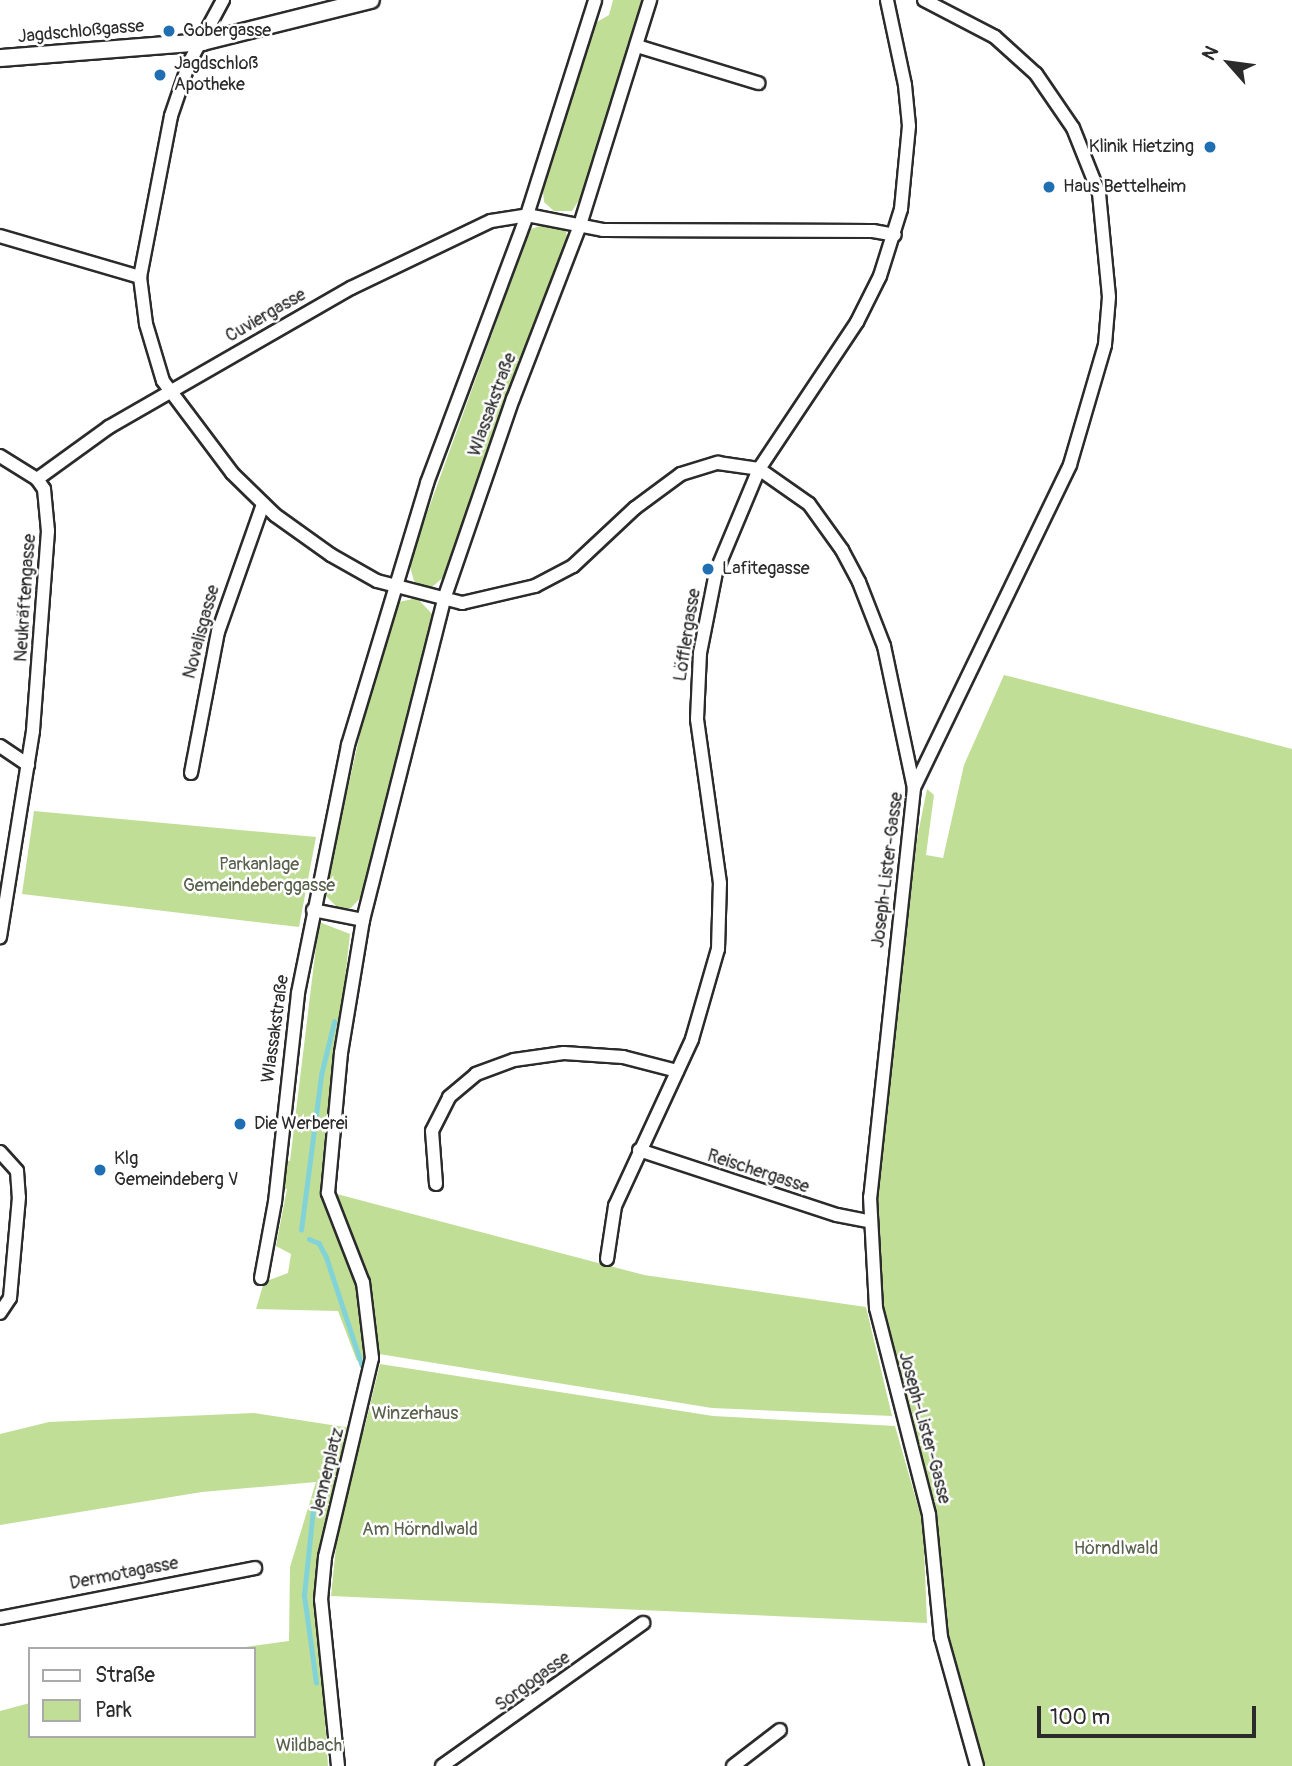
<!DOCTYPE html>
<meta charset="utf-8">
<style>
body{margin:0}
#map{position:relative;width:1292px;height:1766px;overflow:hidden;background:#fff;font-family:Pangolin,sans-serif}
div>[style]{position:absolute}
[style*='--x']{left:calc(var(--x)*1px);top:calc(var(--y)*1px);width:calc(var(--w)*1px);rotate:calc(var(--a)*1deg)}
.green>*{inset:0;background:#c0de96}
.stream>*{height:4.5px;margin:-2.25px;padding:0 2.25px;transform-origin:2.25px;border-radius:2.25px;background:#82d3d8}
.roads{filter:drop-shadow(2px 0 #2b2b2b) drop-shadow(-2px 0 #2b2b2b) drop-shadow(0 2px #2b2b2b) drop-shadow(0 -2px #2b2b2b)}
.minor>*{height:12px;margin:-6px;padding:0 6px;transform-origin:6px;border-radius:6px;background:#fff}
.tertiary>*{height:16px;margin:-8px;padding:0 8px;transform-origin:8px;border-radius:8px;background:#fff}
.dots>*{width:19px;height:19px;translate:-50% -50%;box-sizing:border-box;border:4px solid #fff;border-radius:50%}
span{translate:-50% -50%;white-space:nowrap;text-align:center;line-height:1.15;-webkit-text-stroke:5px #fff;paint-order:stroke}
.poi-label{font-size:18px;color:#2b2b2b}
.left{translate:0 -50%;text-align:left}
.right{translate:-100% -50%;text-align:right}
.street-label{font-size:18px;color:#2b2b2b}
.park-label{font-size:18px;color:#58614b}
.legend{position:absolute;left:28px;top:1647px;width:228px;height:91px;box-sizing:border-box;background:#fff;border:2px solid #aaa;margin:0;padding:9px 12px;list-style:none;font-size:21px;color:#2b2b2b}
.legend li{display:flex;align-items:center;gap:14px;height:35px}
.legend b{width:35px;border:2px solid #aaa}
.north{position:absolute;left:1194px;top:28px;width:70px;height:70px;-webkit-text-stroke:5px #fff;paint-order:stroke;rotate:298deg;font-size:19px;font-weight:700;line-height:28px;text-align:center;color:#2b2b2b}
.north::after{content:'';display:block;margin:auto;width:24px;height:32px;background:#2b2b2b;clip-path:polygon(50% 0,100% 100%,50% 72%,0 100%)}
.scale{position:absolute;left:1037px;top:1706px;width:219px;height:32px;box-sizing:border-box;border:4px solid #2b2b2b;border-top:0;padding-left:9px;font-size:21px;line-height:24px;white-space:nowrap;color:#2b2b2b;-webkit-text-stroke:5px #fff;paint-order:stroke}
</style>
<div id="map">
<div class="green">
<div style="clip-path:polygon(613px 0,642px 0,583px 194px,572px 211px,554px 211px,544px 202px,543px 191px,595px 23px,609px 15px)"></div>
<div style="clip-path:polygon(549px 223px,566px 230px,567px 239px,446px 575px,432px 587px,424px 587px,414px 581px,409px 563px,526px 240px,531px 229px)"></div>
<div style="clip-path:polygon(417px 598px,432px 614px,427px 637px,362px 896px,351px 908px,339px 909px,324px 894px,363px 721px,392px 615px,399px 602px)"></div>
<div style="clip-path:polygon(1004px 675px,1292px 749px,1292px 1766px,983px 1766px,953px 1662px,939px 1581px,935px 1507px,881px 1302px,877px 1195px,917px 839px,927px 789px,934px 795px,926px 855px,943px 858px,964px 765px)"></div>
<div style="clip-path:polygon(34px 811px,316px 837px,299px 927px,22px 894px)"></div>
<div style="clip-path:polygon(319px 922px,350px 934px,322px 1183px,328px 1217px,360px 1293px,367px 1356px,357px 1361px,338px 1311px,256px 1309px,264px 1282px,288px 1273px,291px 1254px,276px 1246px,287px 1189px,283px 1189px,285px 1160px,290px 1161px)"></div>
<div style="clip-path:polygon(333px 1193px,644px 1275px,866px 1307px,892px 1416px,712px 1408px,379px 1354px,370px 1281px)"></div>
<div style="clip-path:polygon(380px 1364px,713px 1416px,895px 1426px,923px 1524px,927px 1623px,331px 1596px,338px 1527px,317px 1594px,328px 1766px,0 1766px,0 1711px,30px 1703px,30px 1736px,254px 1736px,254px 1649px,231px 1649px,289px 1641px,290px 1567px,316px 1482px,202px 1492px,0 1525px,0 1434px,49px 1422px,254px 1413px,364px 1430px)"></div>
</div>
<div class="stream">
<div style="--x:301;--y:1230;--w:156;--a:-82.6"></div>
<div style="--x:321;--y:1075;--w:55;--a:-76.2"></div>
<div style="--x:309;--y:1239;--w:11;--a:22"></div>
<div style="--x:319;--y:1243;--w:15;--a:62"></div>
<div style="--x:326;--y:1256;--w:115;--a:71.7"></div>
<div style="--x:316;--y:1683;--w:89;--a:-97.8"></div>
<div style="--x:304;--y:1595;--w:85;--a:-84"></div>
<div style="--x:313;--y:1510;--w:51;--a:-64.4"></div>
</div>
<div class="roads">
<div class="minor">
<div style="--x:223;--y:0;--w:72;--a:118.4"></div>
<div style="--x:189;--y:63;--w:56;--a:108.8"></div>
<div style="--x:171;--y:116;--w:164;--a:100.9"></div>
<div style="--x:140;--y:277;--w:47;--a:82.7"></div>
<div style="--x:146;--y:324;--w:59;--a:73.4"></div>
<div style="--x:163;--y:381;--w:115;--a:53.1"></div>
<div style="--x:232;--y:473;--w:60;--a:44.3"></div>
<div style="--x:275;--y:515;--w:69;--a:35.5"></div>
<div style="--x:331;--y:555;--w:53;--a:29.5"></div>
<div style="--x:377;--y:581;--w:88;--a:14.5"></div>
<div style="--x:462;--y:603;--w:75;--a:-13.1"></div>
<div style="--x:535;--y:586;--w:43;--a:-27.8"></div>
<div style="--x:573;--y:566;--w:85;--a:-43.1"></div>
<div style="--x:635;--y:508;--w:57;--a:-36.5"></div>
<div style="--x:681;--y:474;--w:39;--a:-17"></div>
<div style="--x:718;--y:463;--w:41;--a:8.3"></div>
<div style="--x:759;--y:469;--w:61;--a:35"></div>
<div style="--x:809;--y:504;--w:57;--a:54.3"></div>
<div style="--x:842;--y:550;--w:36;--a:62"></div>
<div style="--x:859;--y:582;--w:69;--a:68.7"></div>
<div style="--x:884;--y:646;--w:145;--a:78.1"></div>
<div style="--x:924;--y:0;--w:80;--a:27.5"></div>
<div style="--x:995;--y:37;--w:55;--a:42.1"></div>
<div style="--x:1036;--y:74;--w:65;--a:55.6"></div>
<div style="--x:1073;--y:128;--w:70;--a:68.2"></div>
<div style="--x:1099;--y:193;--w:104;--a:84.5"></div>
<div style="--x:1109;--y:297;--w:48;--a:94.8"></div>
<div style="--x:1105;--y:345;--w:125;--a:106.3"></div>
<div style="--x:1070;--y:465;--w:359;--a:115.8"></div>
<div style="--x:914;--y:788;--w:411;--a:96.1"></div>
<div style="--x:870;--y:1197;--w:111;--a:86.9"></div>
<div style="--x:876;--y:1308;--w:214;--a:75.6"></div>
<div style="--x:929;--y:1515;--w:123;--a:84.4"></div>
<div style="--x:941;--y:1637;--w:134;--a:74.4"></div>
<div style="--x:637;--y:46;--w:127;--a:17"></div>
<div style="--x:0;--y:236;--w:146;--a:16.3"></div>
<div style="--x:0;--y:456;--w:44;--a:31.9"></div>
<div style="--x:37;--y:479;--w:12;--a:55"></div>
<div style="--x:44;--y:489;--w:42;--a:84.6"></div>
<div style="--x:48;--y:531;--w:201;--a:94.3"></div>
<div style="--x:33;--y:731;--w:209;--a:99.1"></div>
<div style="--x:37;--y:479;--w:89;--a:-35.8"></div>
<div style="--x:109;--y:427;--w:279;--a:-29.9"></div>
<div style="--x:351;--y:288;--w:155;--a:-25.6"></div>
<div style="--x:491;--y:221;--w:36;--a:-9"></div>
<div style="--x:527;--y:215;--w:77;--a:11.2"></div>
<div style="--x:603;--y:230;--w:270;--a:0.2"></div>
<div style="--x:873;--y:231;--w:22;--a:10"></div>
<div style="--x:0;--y:746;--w:34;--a:34"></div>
<div style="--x:191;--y:773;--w:144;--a:-79.2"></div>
<div style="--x:218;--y:632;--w:136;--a:-70.6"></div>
<div style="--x:313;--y:910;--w:51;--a:11.3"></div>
<div style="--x:639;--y:1150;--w:208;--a:18.2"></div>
<div style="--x:837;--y:1215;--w:33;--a:11"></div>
<div style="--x:0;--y:1152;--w:25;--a:48"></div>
<div style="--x:17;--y:1171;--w:26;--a:86"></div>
<div style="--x:19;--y:1197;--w:101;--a:95.1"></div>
<div style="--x:10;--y:1298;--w:18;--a:124"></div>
<div style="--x:436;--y:1184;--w:53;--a:-94.3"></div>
<div style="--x:432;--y:1131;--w:38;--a:-63"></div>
<div style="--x:449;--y:1097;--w:35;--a:-40"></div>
<div style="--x:476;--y:1074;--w:40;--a:-20.2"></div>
<div style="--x:514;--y:1060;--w:50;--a:-8"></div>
<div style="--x:564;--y:1053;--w:59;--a:3.9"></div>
<div style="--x:623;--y:1057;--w:56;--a:14.5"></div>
<div style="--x:607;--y:1259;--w:54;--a:-81.4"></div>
<div style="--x:615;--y:1206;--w:184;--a:-65.2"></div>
<div style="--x:692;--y:1039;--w:94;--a:-73.9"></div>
<div style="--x:718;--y:949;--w:66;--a:-88.3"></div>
<div style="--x:720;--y:883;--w:166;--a:-98"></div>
<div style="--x:697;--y:719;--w:66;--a:-87.4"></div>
<div style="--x:700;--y:653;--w:83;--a:-78.8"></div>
<div style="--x:716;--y:572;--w:112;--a:-67.3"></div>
<div style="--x:759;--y:469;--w:177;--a:-56.3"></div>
<div style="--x:857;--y:322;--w:51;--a:-63.4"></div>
<div style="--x:880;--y:276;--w:70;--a:-72.6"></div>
<div style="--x:901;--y:209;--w:83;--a:-84.5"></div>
<div style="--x:909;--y:126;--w:41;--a:-95.6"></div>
<div style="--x:905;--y:85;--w:87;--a:-102"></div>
<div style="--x:261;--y:1278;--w:77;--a:-79.6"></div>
<div style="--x:275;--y:1202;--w:210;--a:-83.7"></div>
<div style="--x:298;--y:993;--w:253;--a:-78.6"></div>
<div style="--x:348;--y:745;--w:274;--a:-73.2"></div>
<div style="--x:427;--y:483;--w:286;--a:-69.5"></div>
<div style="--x:527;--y:215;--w:225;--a:-72.4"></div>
<div style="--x:0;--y:1618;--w:260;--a:-11.1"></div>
<div style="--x:338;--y:1766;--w:167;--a:-95.8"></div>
<div style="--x:321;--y:1600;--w:43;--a:-84.7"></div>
<div style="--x:325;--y:1557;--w:204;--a:-76.7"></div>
<div style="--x:372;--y:1358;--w:76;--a:-96.8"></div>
<div style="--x:363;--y:1283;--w:97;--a:-111.3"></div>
<div style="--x:328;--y:1193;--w:141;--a:-84.7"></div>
<div style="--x:341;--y:1053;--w:135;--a:-80.6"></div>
<div style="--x:363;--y:920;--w:331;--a:-75.8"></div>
<div style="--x:444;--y:599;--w:212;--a:-71"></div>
<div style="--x:513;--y:399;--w:186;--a:-68.9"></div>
<div style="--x:580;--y:225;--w:236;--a:-72.7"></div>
<div style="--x:442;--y:1766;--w:247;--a:-35.4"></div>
<div style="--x:733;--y:1766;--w:59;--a:-37.5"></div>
</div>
<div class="tertiary">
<div style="--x:0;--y:58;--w:203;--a:-4.5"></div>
<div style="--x:202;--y:42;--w:174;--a:-14"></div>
</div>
</div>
<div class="dots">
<div style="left:169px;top:31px;background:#1f6fb2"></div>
<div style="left:160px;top:75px;background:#1f6fb2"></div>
<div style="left:1210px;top:147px;background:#1f6fb2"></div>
<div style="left:1049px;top:187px;background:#1f6fb2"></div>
<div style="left:708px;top:569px;background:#1f6fb2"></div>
<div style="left:240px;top:1124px;background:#1f6fb2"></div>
<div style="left:100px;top:1170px;background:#1f6fb2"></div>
</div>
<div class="poi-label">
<span class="left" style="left:183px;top:31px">Gobergasse</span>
<span class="left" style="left:174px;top:75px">Jagdschloß<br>Apotheke</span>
<span class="right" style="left:1194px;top:147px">Klinik Hietzing</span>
<span class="left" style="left:1063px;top:187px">Haus Bettelheim</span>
<span class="left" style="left:722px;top:569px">Lafitegasse</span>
<span class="left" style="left:254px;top:1124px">Die Werberei</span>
<span class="left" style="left:114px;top:1170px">Klg<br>Gemeindeberg V</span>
</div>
<div class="street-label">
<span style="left:81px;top:32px;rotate:-5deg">Jagdschloßgasse</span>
<span style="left:266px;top:316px;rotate:-30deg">Cuviergasse</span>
<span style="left:493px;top:405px;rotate:-70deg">Wlassakstraße</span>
<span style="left:26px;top:598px;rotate:-86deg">Neukräftengasse</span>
<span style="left:202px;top:632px;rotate:-75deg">Novalisgasse</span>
<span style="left:688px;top:635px;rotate:-81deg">Löfflergasse</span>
<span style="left:888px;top:870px;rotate:-83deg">Joseph-Lister-Gasse</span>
<span style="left:276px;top:1029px;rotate:-82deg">Wlassakstraße</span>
<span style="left:758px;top:1172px;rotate:18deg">Reischergasse</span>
<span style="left:924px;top:1428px;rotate:75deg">Joseph-Lister-Gasse</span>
<span style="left:328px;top:1472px;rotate:-76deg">Jennerplatz</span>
<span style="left:124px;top:1574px;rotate:-11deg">Dermotagasse</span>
<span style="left:533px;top:1682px;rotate:-36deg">Sorgogasse</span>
</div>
<div class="park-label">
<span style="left:259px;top:876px">Parkanlage<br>Gemeindeberggasse</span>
<span style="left:415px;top:1414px">Winzerhaus</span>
<span style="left:420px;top:1530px">Am Hörndlwald</span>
<span style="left:1116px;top:1549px">Hörndlwald</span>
<span style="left:309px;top:1746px">Wildbach</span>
</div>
<ul class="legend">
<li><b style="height:9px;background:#fff"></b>Straße</li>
<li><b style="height:19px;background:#c0de96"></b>Park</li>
</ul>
<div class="north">N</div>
<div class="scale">100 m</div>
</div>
